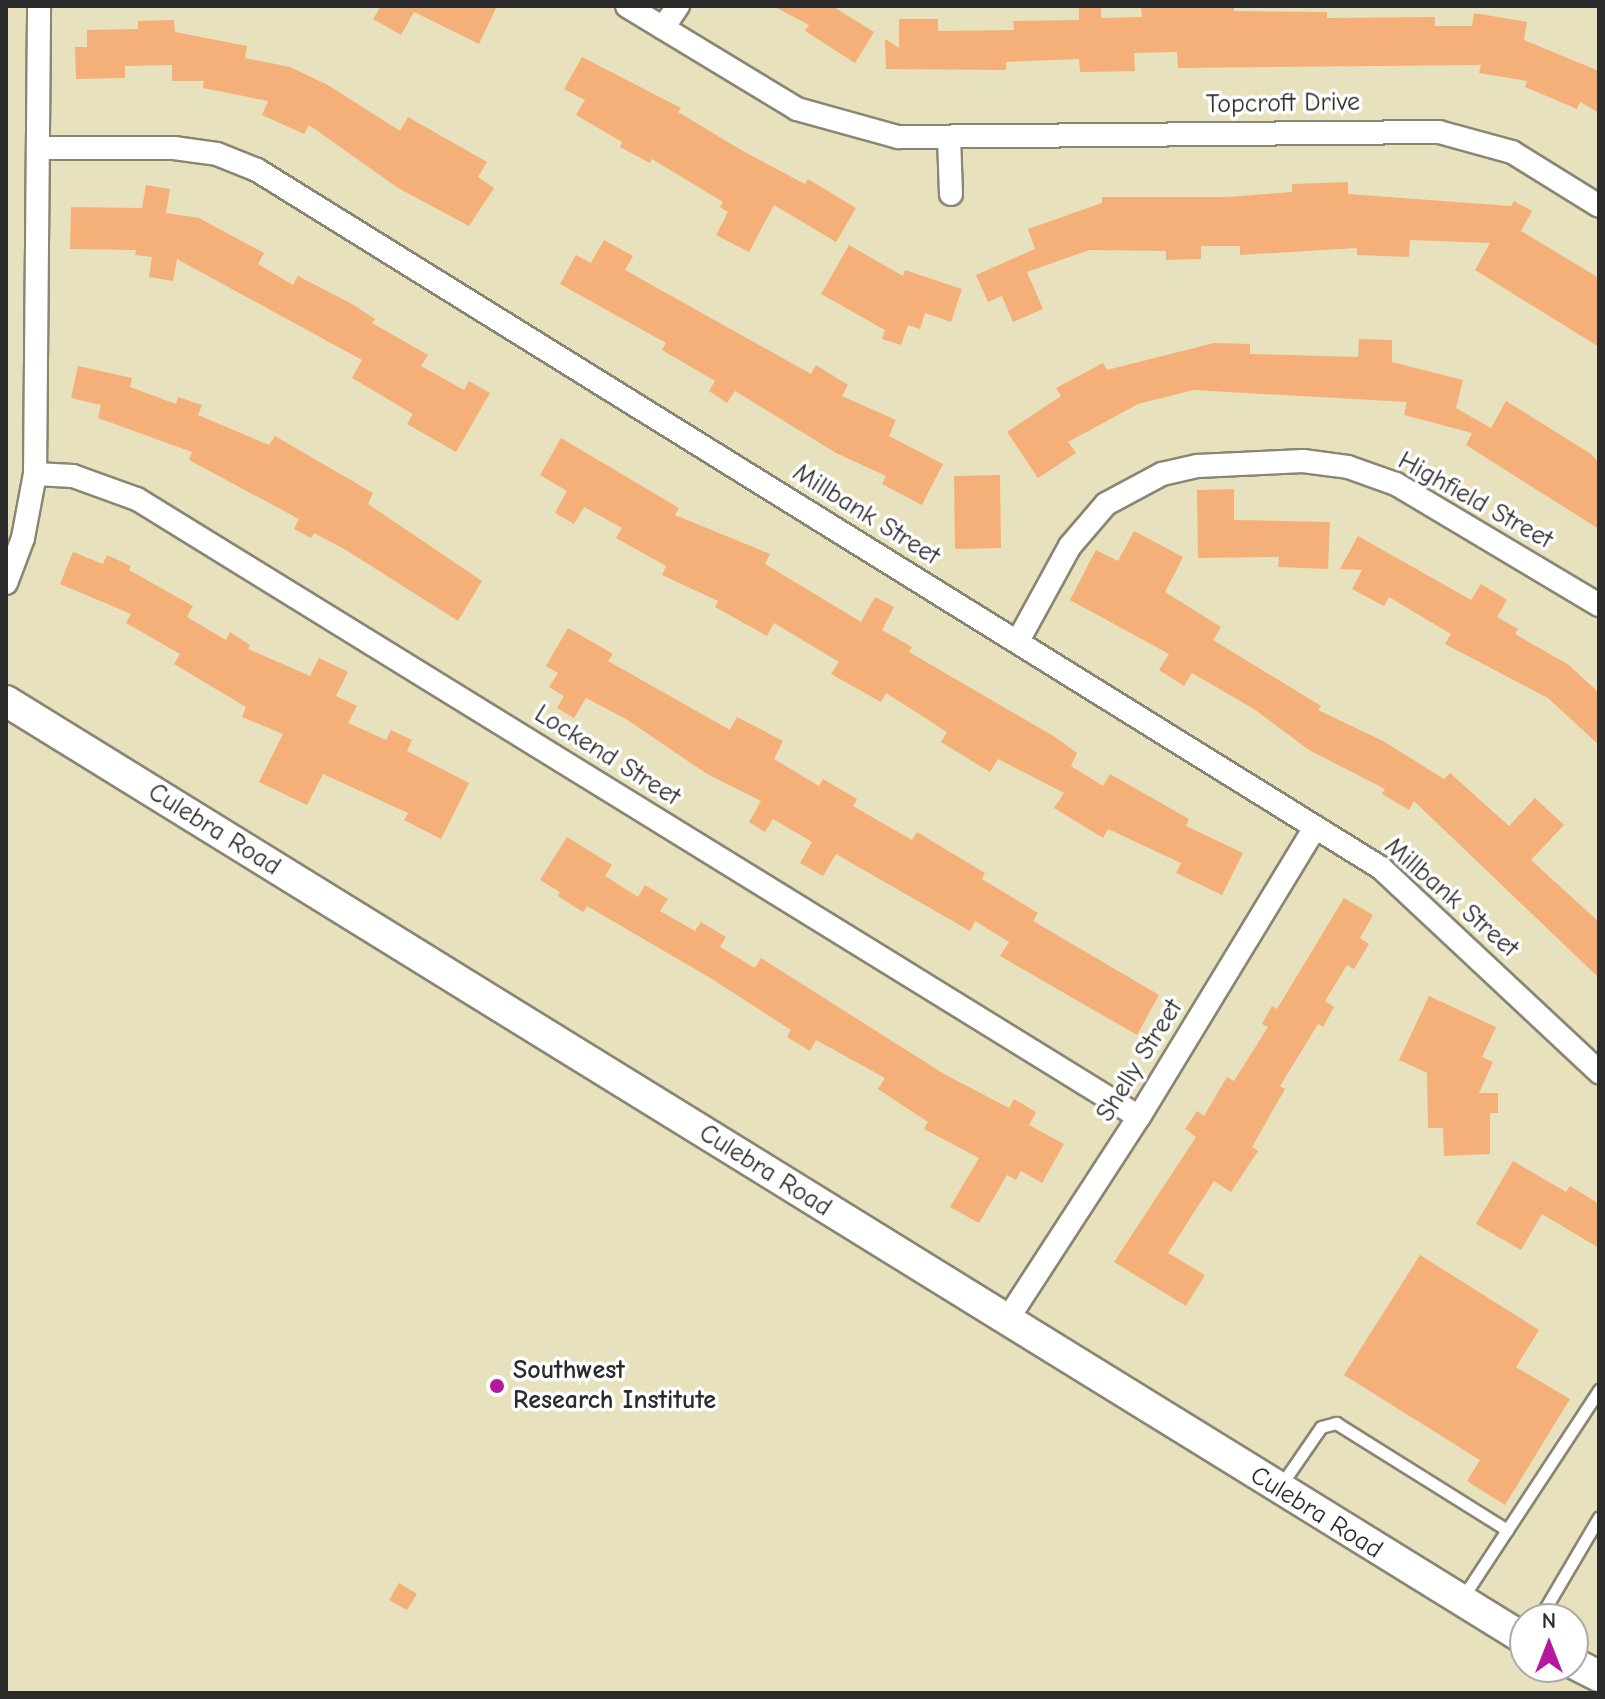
<!DOCTYPE html>
<style>
body{margin:0}
#map{position:relative;width:1605px;height:1699px;overflow:hidden;background:#e8e1bd;font-family:"Comic Neue",sans-serif}
div>[style]{position:absolute}
[style*='--x']{left:calc(var(--x)*1px);top:calc(var(--y)*1px);width:calc(var(--w)*1px);rotate:calc(var(--a)*1deg)}
.building>*{inset:0;background:#f5af79}
.roads{filter:drop-shadow(2px 0 #8a8674) drop-shadow(-2px 0 #8a8674) drop-shadow(0 2px #8a8674) drop-shadow(0 -2px #8a8674)}
.lane>*{height:11px;margin:-5.5px;padding:0 5.5px;transform-origin:5.5px;border-radius:5.5px;background:#fff}
.street>*{height:22px;margin:-11px;padding:0 11px;transform-origin:11px;border-radius:11px;background:#fff}
.secondary>*{height:30px;margin:-15px;padding:0 15px;transform-origin:15px;border-radius:15px;background:#fff}
.dots>*{width:22px;height:22px;translate:-50% -50%;box-sizing:border-box;border:4px solid #fff;border-radius:50%}
span{translate:-50% -50%;white-space:nowrap;text-align:center;line-height:1.15;-webkit-text-stroke:7px #fff;paint-order:stroke}
.street-label{font-size:26px;color:#2b2b2b}
.poi-label{font-size:26px;color:#2b2b2b;font-weight:700}
.left{translate:0 -50%;text-align:left}
.frame{position:absolute;inset:0;border:8px solid #2b2b2b;pointer-events:none}
.north{position:absolute;left:1509px;top:1603px;width:80px;height:80px;box-sizing:border-box;background:#fff;border:2px solid #aaa;border-radius:50%;rotate:0deg;font-size:22px;font-weight:700;line-height:32px;text-align:center;color:#2b2b2b}
.north::after{content:'';display:block;margin:auto;width:28px;height:36px;background:#b5179e;clip-path:polygon(50% 0,100% 100%,50% 72%,0 100%)}
</style>
<div id="map">
<div class="building">
<div style="clip-path:polygon(381px 6px,497px 6px,479px 44px,414px 12px,401px 35px,373px 19px)"></div>
<div style="clip-path:polygon(773px 6px,832px 6px,874px 32px,855px 63px,805px 31px,809px 25px)"></div>
<div style="clip-path:polygon(1079px 6px,1101px 6px,1101px 18px,1142px 17px,1141px 7px,1234px 6px,1234px 11px,1327px 12px,1327px 18px,1435px 17px,1435px 26px,1472px 26px,1474px 13px,1527px 22px,1524px 40px,1599px 71px,1599px 113px,1580px 102px,1577px 109px,1525px 87px,1527px 81px,1479px 73px,1481px 65px,1178px 68px,1177px 52px,1134px 53px,1135px 71px,1080px 72px,1079px 59px,1006px 62px,1006px 70px,886px 69px,885px 39px,899px 48px,899px 19px,938px 19px,938px 31px,1014px 30px,1013px 21px,1079px 20px)"></div>
<div style="clip-path:polygon(174px 20px,175px 32px,247px 46px,245px 58px,290px 67px,328px 85px,400px 131px,408px 117px,487px 162px,478px 177px,494px 188px,469px 226px,398px 188px,309px 125px,304px 134px,262px 115px,268px 101px,203px 88px,204px 81px,172px 81px,172px 65px,125px 66px,125px 78px,76px 79px,75px 47px,87px 47px,87px 30px,138px 29px,138px 21px)"></div>
<div style="clip-path:polygon(582px 57px,681px 108px,678px 112px,741px 150px,805px 184px,808px 179px,856px 208px,836px 242px,774px 205px,749px 252px,716px 235px,728px 212px,720px 207px,723px 202px,652px 159px,650px 163px,620px 147px,622px 142px,576px 115px,585px 100px,564px 89px)"></div>
<div style="clip-path:polygon(1348px 182px,1348px 194px,1511px 206px,1514px 201px,1532px 211px,1521px 231px,1599px 278px,1599px 347px,1475px 270px,1490px 243px,1410px 240px,1409px 257px,1357px 255px,1357px 248px,1240px 255px,1240px 246px,1201px 246px,1201px 259px,1166px 260px,1166px 251px,1089px 250px,1027px 272px,1043px 309px,1013px 322px,1002px 296px,988px 302px,976px 275px,1035px 249px,1028px 229px,1102px 203px,1102px 197px,1229px 197px,1292px 192px,1292px 184px)"></div>
<div style="clip-path:polygon(146px 185px,170px 189px,166px 213px,199px 218px,264px 253px,258px 264px,293px 285px,298px 276px,352px 304px,375px 319px,372px 323px,428px 355px,421px 366px,464px 390px,469px 381px,490px 393px,456px 452px,407px 424px,413px 414px,352px 378px,362px 360px,177px 259px,173px 281px,149px 277px,152px 257px,135px 255px,136px 250px,70px 249px,71px 207px,142px 208px)"></div>
<div style="clip-path:polygon(604px 240px,633px 256px,625px 270px,811px 374px,816px 365px,848px 385px,842px 396px,896px 420px,889px 436px,943px 464px,922px 505px,882px 484px,886px 476px,836px 453px,735px 391px,727px 403px,709px 391px,715px 381px,662px 350px,666px 343px,560px 284px,576px 255px,591px 263px)"></div>
<div style="clip-path:polygon(849px 245px,903px 276px,905px 270px,962px 289px,951px 322px,925px 313px,920px 329px,908px 325px,901px 345px,882px 339px,885px 330px,821px 294px)"></div>
<div style="clip-path:polygon(1359px 339px,1392px 340px,1392px 362px,1463px 380px,1456px 408px,1491px 428px,1506px 401px,1591px 454px,1599px 463px,1599px 529px,1466px 445px,1472px 433px,1404px 415px,1407px 402px,1194px 390px,1138px 404px,1068px 442px,1076px 453px,1038px 478px,1007px 432px,1061px 396px,1056px 388px,1103px 363px,1107px 370px,1214px 343px,1250px 344px,1250px 354px,1358px 357px)"></div>
<div style="clip-path:polygon(78px 366px,132px 378px,130px 387px,176px 404px,178px 397px,202px 405px,198px 415px,269px 445px,275px 436px,373px 493px,368px 504px,482px 581px,458px 621px,346px 550px,314px 533px,311px 538px,294px 529px,299px 519px,189px 460px,192px 452px,98px 418px,101px 405px,71px 398px)"></div>
<div style="clip-path:polygon(561px 438px,679px 508px,675px 515px,770px 554px,765px 564px,861px 622px,875px 597px,894px 607px,882px 630px,912px 647px,909px 652px,1055px 737px,1077px 753px,1071px 766px,1103px 786px,1110px 774px,1189px 819px,1186px 826px,1243px 853px,1222px 895px,1176px 873px,1181px 863px,1108px 829px,1103px 838px,1054px 808px,1064px 793px,998px 759px,990px 772px,941px 742px,947px 732px,886px 693px,881px 702px,831px 674px,839px 662px,774px 623px,767px 636px,715px 607px,718px 601px,662px 575px,666px 566px,616px 538px,622px 528px,584px 507px,574px 524px,555px 513px,567px 491px,540px 475px)"></div>
<div style="clip-path:polygon(1000px 475px,1001px 548px,955px 549px,954px 476px)"></div>
<div style="clip-path:polygon(1234px 489px,1234px 520px,1330px 522px,1328px 569px,1278px 567px,1279px 557px,1198px 558px,1197px 490px)"></div>
<div style="clip-path:polygon(1134px 531px,1183px 557px,1165px 592px,1221px 627px,1213px 640px,1321px 706px,1318px 710px,1383px 741px,1444px 779px,1450px 773px,1509px 826px,1535px 798px,1564px 825px,1531px 860px,1599px 922px,1599px 978px,1414px 801px,1409px 810px,1382px 794px,1385px 789px,1309px 750px,1254px 709px,1192px 673px,1184px 686px,1159px 670px,1169px 654px,1070px 600px,1096px 550px,1118px 561px)"></div>
<div style="clip-path:polygon(1358px 536px,1471px 600px,1481px 584px,1507px 600px,1497px 617px,1518px 629px,1515px 634px,1569px 665px,1599px 693px,1599px 745px,1548px 698px,1445px 644px,1451px 634px,1389px 597px,1384px 606px,1352px 589px,1362px 570px,1340px 569px)"></div>
<div style="clip-path:polygon(73px 552px,103px 564px,107px 555px,131px 566px,129px 570px,193px 606px,187px 617px,226px 640px,230px 632px,250px 645px,248px 649px,310px 676px,319px 658px,348px 672px,336px 696px,357px 706px,348px 723px,386px 740px,391px 730px,412px 740px,407px 751px,469px 783px,441px 839px,404px 820px,408px 813px,323px 774px,307px 805px,259px 782px,283px 734px,242px 717px,246px 707px,174px 664px,180px 654px,126px 623px,131px 614px,60px 584px)"></div>
<div style="clip-path:polygon(568px 628px,613px 654px,608px 661px,730px 730px,737px 717px,783px 741px,774px 759px,819px 786px,823px 779px,857px 799px,853px 806px,912px 840px,917px 832px,985px 873px,982px 879px,1038px 913px,1033px 921px,1159px 995px,1137px 1035px,1000px 956px,1009px 942px,975px 921px,970px 931px,836px 854px,823px 876px,800px 863px,812px 842px,773px 819px,765px 832px,749px 822px,761px 801px,707px 774px,626px 719px,586px 698px,574px 718px,557px 708px,564px 696px,549px 687px,558px 673px,546px 666px)"></div>
<div style="clip-path:polygon(567px 837px,612px 865px,605px 876px,638px 897px,645px 885px,668px 899px,660px 911px,695px 931px,701px 922px,726px 937px,720px 947px,755px 968px,761px 958px,944px 1074px,1009px 1108px,1014px 1099px,1036px 1112px,1029px 1125px,1064px 1144px,1042px 1183px,1021px 1171px,1016px 1180px,1007px 1175px,979px 1223px,950px 1207px,979px 1158px,924px 1129px,928px 1122px,878px 1089px,885px 1078px,816px 1040px,810px 1051px,787px 1037px,791px 1030px,712px 979px,587px 906px,583px 912px,558px 896px,560px 892px,540px 880px)"></div>
<div style="clip-path:polygon(1344px 898px,1373px 915px,1360px 938px,1369px 944px,1354px 969px,1347px 965px,1325px 1001px,1334px 1007px,1323px 1027px,1318px 1024px,1280px 1086px,1285px 1089px,1252px 1147px,1258px 1151px,1231px 1192px,1214px 1181px,1168px 1253px,1205px 1275px,1186px 1306px,1114px 1262px,1196px 1137px,1185px 1129px,1197px 1111px,1204px 1116px,1227px 1077px,1234px 1081px,1268px 1027px,1262px 1024px,1272px 1006px,1277px 1009px)"></div>
<div style="clip-path:polygon(1429px 996px,1496px 1027px,1482px 1057px,1493px 1062px,1479px 1093px,1498px 1093px,1498px 1113px,1490px 1113px,1490px 1154px,1444px 1156px,1443px 1128px,1428px 1128px,1427px 1073px,1399px 1060px)"></div>
<div style="clip-path:polygon(1513px 1161px,1566px 1192px,1570px 1186px,1599px 1204px,1599px 1248px,1542px 1214px,1521px 1250px,1476px 1224px)"></div>
<div style="clip-path:polygon(1420px 1255px,1539px 1330px,1516px 1367px,1570px 1399px,1505px 1505px,1467px 1481px,1480px 1460px,1344px 1375px)"></div>
<div style="clip-path:polygon(399px 1583px,417px 1594px,407px 1610px,389px 1600px)"></div>
</div>
<div class="roads">
<div class="lane">
<div style="--x:1281;--y:1485;--w:70;--a:-55.4"></div>
<div style="--x:1321;--y:1427;--w:16;--a:-15"></div>
<div style="--x:1336;--y:1423;--w:202;--a:32"></div>
<div style="--x:1463;--y:1597;--w:248;--a:-56.7"></div>
<div style="--x:1539;--y:1619;--w:118;--a:-59.5"></div>
</div>
<div class="street">
<div style="--x:627;--y:6;--w:199;--a:31.2"></div>
<div style="--x:797;--y:109;--w:105;--a:15.5"></div>
<div style="--x:898;--y:137;--w:541;--a:-0.53"></div>
<div style="--x:1439;--y:132;--w:76;--a:15.3"></div>
<div style="--x:1512;--y:152;--w:102;--a:31.8"></div>
<div style="--x:663;--y:28;--w:27;--a:-56"></div>
<div style="--x:949;--y:137;--w:57;--a:88"></div>
<div style="--x:38;--y:148;--w:136;--a:0"></div>
<div style="--x:174;--y:148;--w:43;--a:7.9"></div>
<div style="--x:217;--y:154;--w:43;--a:21.8"></div>
<div style="--x:257;--y:170;--w:1323;--a:31.84"></div>
<div style="--x:1381;--y:868;--w:299;--a:43.1"></div>
<div style="--x:35;--y:474;--w:38;--a:3"></div>
<div style="--x:73;--y:476;--w:68;--a:19.8"></div>
<div style="--x:137;--y:499;--w:1177;--a:31.66"></div>
<div style="--x:6;--y:583;--w:48;--a:-69.3"></div>
<div style="--x:23;--y:538;--w:65;--a:-79.4"></div>
<div style="--x:35;--y:474;--w:468;--a:-89.5"></div>
<div style="--x:1018;--y:641;--w:108;--a:-61.3"></div>
<div style="--x:1070;--y:546;--w:55;--a:-49.4"></div>
<div style="--x:1106;--y:504;--w:64;--a:-28.2"></div>
<div style="--x:1162;--y:474;--w:37;--a:-13"></div>
<div style="--x:1198;--y:466;--w:105;--a:-2.7"></div>
<div style="--x:1303;--y:461;--w:45;--a:7.6"></div>
<div style="--x:1348;--y:467;--w:51;--a:19.5"></div>
<div style="--x:1396;--y:484;--w:236;--a:30.8"></div>
<div style="--x:1007;--y:1320;--w:242;--a:-57"></div>
<div style="--x:1139;--y:1117;--w:339;--a:-58.7"></div>
</div>
<div class="secondary">
<div style="--x:6;--y:701;--w:1785;--a:31.7"></div>
<div style="--x:1573;--y:1663;--w:29;--a:27"></div>
</div>
</div>
<div class="dots">
<div style="left:497px;top:1386px;background:#b5179e"></div>
</div>
<div class="street-label">
<span style="left:1283px;top:104px;rotate:-1deg">Topcroft Drive</span>
<span style="left:1475px;top:501px;rotate:29deg">Highfield Street</span>
<span style="left:866px;top:515px;rotate:32deg">Millbank Street</span>
<span style="left:607px;top:756px;rotate:32deg">Lockend Street</span>
<span style="left:214px;top:830px;rotate:32deg">Culebra Road</span>
<span style="left:1451px;top:898px;rotate:41deg">Millbank Street</span>
<span style="left:1140px;top:1061px;rotate:-58deg">Shelly Street</span>
<span style="left:765px;top:1171px;rotate:32deg">Culebra Road</span>
<span style="left:1316px;top:1513px;rotate:32deg">Culebra Road</span>
</div>
<div class="poi-label">
<span class="left" style="left:513px;top:1386px">Southwest<br>Research Institute</span>
</div>
<div class="frame"></div>
<div class="north">N</div>
</div>
